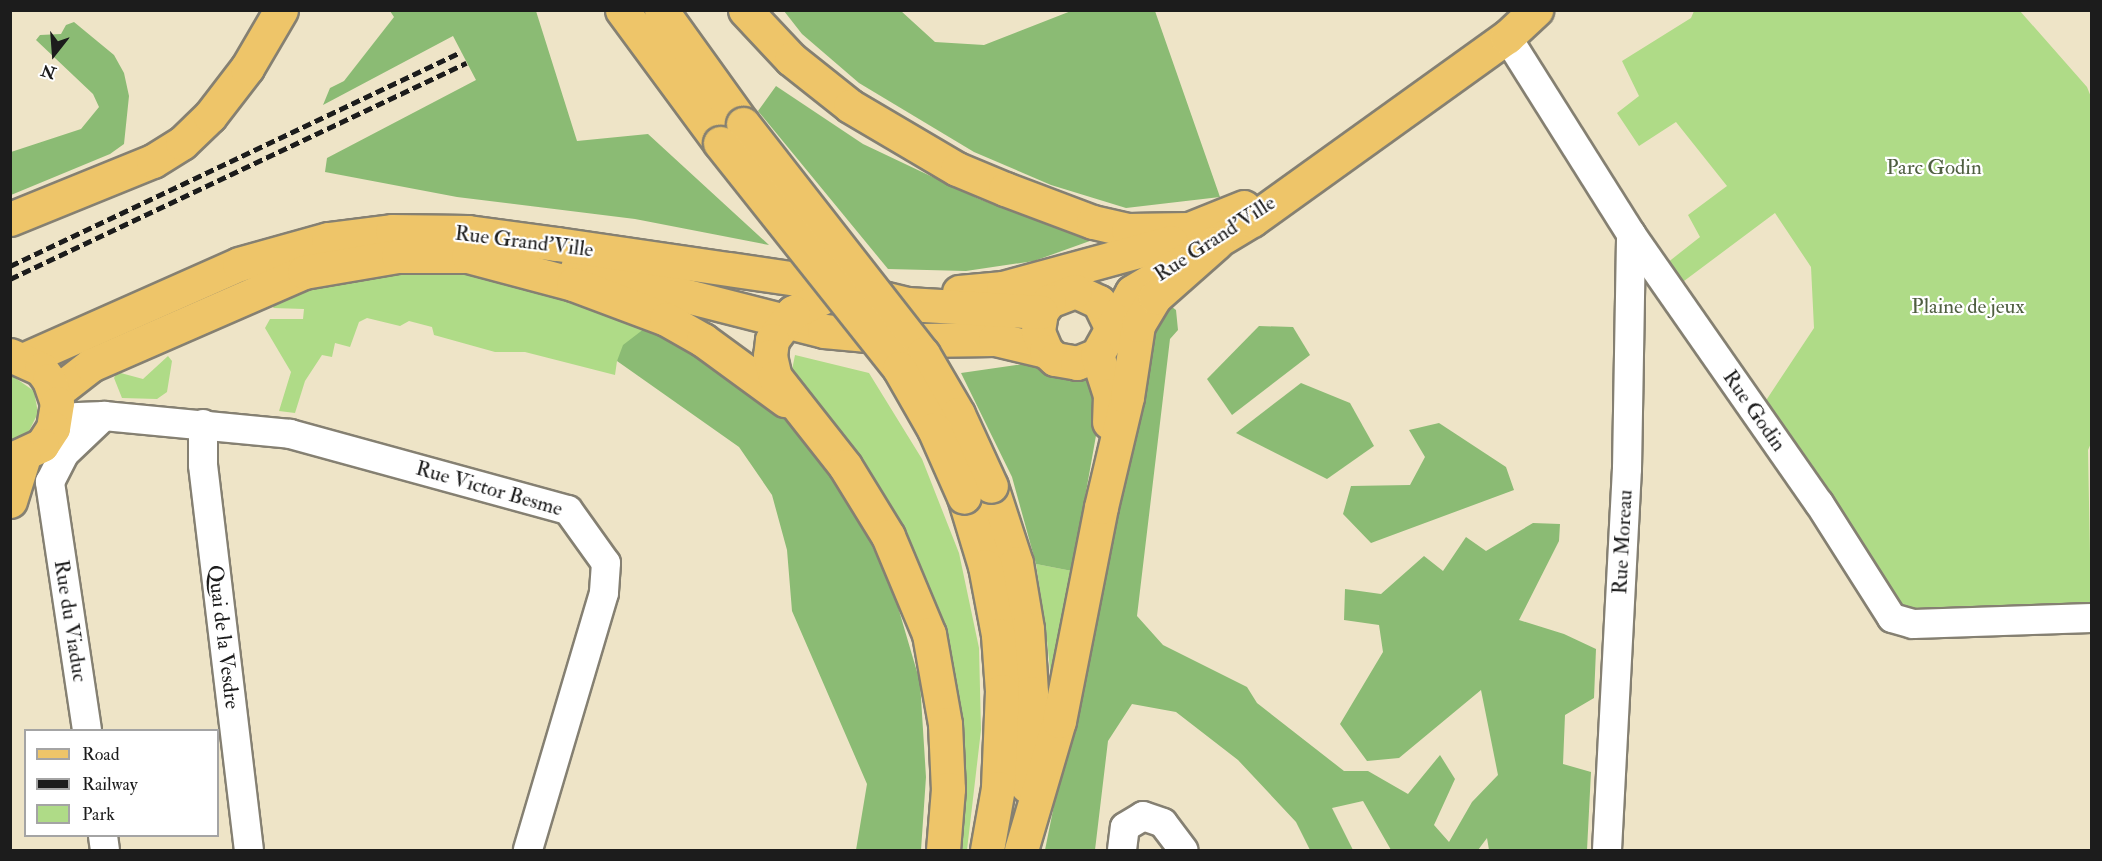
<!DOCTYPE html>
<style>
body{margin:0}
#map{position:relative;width:2102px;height:861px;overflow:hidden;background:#eee4c7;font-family:"IM FELL Double Pica",serif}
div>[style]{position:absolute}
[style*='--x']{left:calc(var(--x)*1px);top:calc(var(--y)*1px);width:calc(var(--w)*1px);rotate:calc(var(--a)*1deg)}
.green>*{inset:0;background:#afdb87}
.forest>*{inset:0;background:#8bbb74}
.roads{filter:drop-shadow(2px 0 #858072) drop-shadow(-2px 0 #858072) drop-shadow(0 2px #858072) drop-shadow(0 -2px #858072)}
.minor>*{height:28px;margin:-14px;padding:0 14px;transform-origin:14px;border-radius:14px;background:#fff}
.major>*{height:33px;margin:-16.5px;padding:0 16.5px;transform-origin:16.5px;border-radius:16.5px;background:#eec569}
.highway>*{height:33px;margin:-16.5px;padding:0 16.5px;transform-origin:16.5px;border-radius:16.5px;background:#eec569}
.rail>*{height:4.5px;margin-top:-2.25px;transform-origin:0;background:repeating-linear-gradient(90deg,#1c1c1c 0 9px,transparent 0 13.5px)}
.bridges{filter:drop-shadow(2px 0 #858072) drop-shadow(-2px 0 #858072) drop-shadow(0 2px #858072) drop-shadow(0 -2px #858072)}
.highway-bridge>*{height:33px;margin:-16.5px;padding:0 16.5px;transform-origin:16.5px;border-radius:16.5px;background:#eec569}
span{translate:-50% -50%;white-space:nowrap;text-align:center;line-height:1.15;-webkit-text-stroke:4.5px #fff;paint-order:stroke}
.park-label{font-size:21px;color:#4f5f41}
.street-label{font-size:21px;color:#1c1c1c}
.frame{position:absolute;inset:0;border:12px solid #1c1c1c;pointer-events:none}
.legend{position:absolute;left:24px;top:729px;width:195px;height:108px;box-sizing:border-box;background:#fff;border:2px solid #a4a4a4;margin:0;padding:8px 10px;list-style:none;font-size:18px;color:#1c1c1c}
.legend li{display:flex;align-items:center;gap:12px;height:30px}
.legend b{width:30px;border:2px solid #a4a4a4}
.north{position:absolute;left:24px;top:24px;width:60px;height:60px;-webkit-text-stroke:4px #fff;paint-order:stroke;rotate:197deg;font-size:16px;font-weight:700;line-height:24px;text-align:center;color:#1c1c1c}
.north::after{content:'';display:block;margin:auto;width:21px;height:27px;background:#1c1c1c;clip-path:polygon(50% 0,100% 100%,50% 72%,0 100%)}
</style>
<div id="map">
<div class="green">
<div style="clip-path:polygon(1694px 11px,2020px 11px,2087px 87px,2091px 97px,2092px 441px,2088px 450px,2091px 606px,1916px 615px,1893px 600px,1765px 402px,1814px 328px,1811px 267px,1775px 213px,1680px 284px,1667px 263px,1700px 237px,1688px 215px,1727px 186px,1676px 122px,1639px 146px,1617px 113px,1639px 96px,1622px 61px,1691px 18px)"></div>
<div style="clip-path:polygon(420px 268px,487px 273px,653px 322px,617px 361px,615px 375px,525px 352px,495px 352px,434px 335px,432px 327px,409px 321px,400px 326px,367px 318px,359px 322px,350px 347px,335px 343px,332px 357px,322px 355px,305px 381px,295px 413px,279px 411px,291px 372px,265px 328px,270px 319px,303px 319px,304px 309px,273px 308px,280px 295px,313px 285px)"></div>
<div style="clip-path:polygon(795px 355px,869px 373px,922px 459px,959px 553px,979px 648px,981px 730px,967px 850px,950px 850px,949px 681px,790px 380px)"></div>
<div style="clip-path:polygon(168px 356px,172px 361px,167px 392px,157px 399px,122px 398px,114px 378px,117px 372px,143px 379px)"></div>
<div style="clip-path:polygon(11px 375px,34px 391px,38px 413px,28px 433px,11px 442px)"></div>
<div style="clip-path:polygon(1036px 564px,1072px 571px,1051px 679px,1046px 631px)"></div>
</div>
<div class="forest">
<div style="clip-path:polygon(390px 11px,536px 11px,577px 141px,648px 134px,769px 245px,635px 219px,457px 197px,325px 172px,327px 158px,476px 80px,453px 36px,323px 105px,330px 88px,344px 81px,394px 17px)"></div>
<div style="clip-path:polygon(784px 11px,901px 11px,935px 42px,984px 45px,1071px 11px,1155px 11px,1220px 197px,1126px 208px,1051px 185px,974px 152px,859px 83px,802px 34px)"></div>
<div style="clip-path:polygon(74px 22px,114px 55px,124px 73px,129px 96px,124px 144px,110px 154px,11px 195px,11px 152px,81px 129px,99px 107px,93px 94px,36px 40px,40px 35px,61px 34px,66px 25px)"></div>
<div style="clip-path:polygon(776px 86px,863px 144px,979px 199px,1067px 232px,1101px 237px,1034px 261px,966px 271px,888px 269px,758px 111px)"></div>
<div style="clip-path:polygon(1168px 304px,1176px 310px,1178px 330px,1170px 339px,1137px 616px,1163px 645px,1247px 687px,1257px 703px,1344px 771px,1368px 771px,1408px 794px,1440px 755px,1455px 779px,1434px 825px,1449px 842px,1472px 802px,1498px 775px,1481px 690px,1399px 758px,1367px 761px,1340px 724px,1383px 652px,1379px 625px,1344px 620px,1345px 589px,1381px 594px,1424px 556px,1443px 571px,1466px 537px,1486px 551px,1533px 523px,1560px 524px,1559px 541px,1519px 620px,1564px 634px,1596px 649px,1594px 698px,1565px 715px,1563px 764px,1591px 772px,1587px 850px,1489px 850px,1487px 838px,1478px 850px,1391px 850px,1363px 801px,1332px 808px,1353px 850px,1310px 850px,1296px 822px,1238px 760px,1176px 712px,1132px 704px,1108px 741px,1095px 850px,1045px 850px,1152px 318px)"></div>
<div style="clip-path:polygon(653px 322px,769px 401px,832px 475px,861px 523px,893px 590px,920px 682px,926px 777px,921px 850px,856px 850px,867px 784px,792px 611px,787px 550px,772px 495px,739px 447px,617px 361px,623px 345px)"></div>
<div style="clip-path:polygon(1259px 326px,1293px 327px,1310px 355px,1232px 415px,1207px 379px)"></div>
<div style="clip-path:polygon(1031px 363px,1090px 376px,1100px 413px,1072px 571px,1036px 564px,1012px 477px,961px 373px)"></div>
<div style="clip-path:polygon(1301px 383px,1350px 403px,1374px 446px,1327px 479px,1236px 433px)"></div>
<div style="clip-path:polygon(1439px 423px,1506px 467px,1514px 490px,1371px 543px,1343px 514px,1351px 486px,1410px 485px,1425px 457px,1409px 430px)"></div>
</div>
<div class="roads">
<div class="minor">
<div style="--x:1507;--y:37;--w:233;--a:57.8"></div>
<div style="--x:1631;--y:234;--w:328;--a:55.1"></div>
<div style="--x:1819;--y:503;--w:136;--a:57.6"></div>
<div style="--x:1892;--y:618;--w:22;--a:16"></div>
<div style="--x:1913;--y:624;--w:179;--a:-1.9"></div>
<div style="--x:203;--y:424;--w:41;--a:90"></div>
<div style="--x:203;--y:465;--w:388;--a:83.2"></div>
<div style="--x:54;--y:425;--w:25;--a:-18"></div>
<div style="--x:78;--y:417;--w:26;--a:-2"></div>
<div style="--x:104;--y:416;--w:187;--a:5.5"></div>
<div style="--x:290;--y:434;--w:288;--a:15.3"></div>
<div style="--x:568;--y:510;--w:65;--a:54.4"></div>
<div style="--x:606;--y:563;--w:30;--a:94"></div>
<div style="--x:604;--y:593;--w:268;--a:106.5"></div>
<div style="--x:87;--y:730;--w:251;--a:-98.5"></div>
<div style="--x:50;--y:482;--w:33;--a:-63"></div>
<div style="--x:65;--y:453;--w:54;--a:-43.5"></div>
<div style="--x:103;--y:836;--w:14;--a:82"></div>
<div style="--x:1122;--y:850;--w:23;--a:-83"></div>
<div style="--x:1125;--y:827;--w:21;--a:-31"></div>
<div style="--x:1143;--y:816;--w:21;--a:19"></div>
<div style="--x:1163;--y:823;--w:34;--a:53"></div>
<div style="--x:1607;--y:850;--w:382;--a:-87"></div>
<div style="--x:1627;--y:469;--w:235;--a:-89"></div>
</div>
<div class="major">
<div style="--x:745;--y:10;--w:67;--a:46.8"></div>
<div style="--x:791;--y:59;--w:75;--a:38.5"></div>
<div style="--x:850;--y:106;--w:124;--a:30.5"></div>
<div style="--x:957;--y:169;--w:52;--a:22.6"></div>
<div style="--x:1005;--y:189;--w:94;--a:20.6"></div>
<div style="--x:1093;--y:222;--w:36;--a:13"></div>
<div style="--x:1128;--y:230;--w:61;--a:-0.9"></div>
<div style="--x:1189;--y:229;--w:59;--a:-21.8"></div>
<div style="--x:577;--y:268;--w:255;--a:14.3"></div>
<div style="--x:824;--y:331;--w:95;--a:5.4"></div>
<div style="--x:919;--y:340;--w:76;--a:-0.8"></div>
<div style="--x:995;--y:339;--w:52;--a:13.2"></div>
<div style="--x:959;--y:292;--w:44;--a:-5.2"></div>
<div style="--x:1003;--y:288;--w:174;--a:-15.3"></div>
<div style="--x:1111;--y:327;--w:28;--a:-116"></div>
<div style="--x:1099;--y:302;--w:26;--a:-155"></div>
<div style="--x:1075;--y:291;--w:28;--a:159"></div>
<div style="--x:1049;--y:301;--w:14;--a:126"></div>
<div style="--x:1041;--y:312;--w:20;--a:99"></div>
<div style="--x:1038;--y:332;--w:21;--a:67"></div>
<div style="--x:1046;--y:351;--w:12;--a:42"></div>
<div style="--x:1055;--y:359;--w:22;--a:10"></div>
<div style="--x:1077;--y:363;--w:22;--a:-22"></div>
<div style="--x:1097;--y:355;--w:72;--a:-60.9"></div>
<div style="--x:1132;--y:292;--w:140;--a:-31"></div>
<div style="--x:1252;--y:220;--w:314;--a:-35.7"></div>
<div style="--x:1507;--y:37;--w:40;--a:-43"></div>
<div style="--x:25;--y:359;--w:234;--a:-23.9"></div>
<div style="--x:239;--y:264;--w:92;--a:-15.7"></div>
<div style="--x:328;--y:239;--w:64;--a:-7.1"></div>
<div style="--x:392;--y:231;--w:76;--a:0.8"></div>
<div style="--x:468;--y:232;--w:90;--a:7.7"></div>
<div style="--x:557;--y:244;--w:263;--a:8.3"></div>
<div style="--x:817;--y:282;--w:93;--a:13.7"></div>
<div style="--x:907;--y:304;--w:134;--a:3.4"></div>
<div style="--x:55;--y:393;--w:46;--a:-37.9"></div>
<div style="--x:91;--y:365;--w:232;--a:-23.6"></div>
<div style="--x:304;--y:272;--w:95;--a:-9.7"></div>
<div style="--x:398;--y:256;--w:99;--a:0"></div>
</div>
<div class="highway">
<div style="--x:622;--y:10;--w:165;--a:53.6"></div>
<div style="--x:661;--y:10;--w:140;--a:54.3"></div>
<div style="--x:10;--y:219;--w:154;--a:-22.1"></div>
<div style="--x:153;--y:161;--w:34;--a:-32"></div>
<div style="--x:182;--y:143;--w:39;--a:-44"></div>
<div style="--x:210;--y:116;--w:61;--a:-52.4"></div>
<div style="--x:247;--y:68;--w:67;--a:-59.6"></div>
<div style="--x:468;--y:256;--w:109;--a:14.9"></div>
<div style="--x:573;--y:284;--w:99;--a:20.6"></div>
<div style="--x:666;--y:319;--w:43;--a:29.6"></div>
<div style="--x:703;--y:340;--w:102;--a:36.2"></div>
<div style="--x:851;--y:291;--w:25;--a:169"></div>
<div style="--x:826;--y:296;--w:37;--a:154"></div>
<div style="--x:793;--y:312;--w:35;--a:127"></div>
<div style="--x:772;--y:340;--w:16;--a:97"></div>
<div style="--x:770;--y:356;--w:22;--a:77"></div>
<div style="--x:775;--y:377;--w:113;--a:51.8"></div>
<div style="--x:845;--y:466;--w:82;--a:58.4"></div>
<div style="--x:888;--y:536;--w:106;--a:67.3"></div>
<div style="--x:929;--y:634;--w:91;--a:79.9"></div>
<div style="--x:945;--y:724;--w:65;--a:87.4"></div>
<div style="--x:948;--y:789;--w:61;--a:94.7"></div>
<div style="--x:10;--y:355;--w:34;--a:24"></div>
<div style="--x:41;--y:369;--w:14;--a:54"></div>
<div style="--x:49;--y:380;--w:24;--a:71"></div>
<div style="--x:57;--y:403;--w:25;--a:99"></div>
<div style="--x:53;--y:428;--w:20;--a:123"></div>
<div style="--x:42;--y:445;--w:35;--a:155"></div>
<div style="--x:1097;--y:355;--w:42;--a:72"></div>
<div style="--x:1110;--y:395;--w:27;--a:92"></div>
<div style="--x:991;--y:486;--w:81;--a:72"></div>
<div style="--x:1016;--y:563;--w:67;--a:80.5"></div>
<div style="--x:1027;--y:629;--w:64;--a:86.4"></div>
<div style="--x:1031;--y:693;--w:93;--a:92.5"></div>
<div style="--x:964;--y:497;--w:72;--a:73.1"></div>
<div style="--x:985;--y:566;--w:70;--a:79.3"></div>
<div style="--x:998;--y:635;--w:56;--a:85.9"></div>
<div style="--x:1002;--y:691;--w:97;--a:92.4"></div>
<div style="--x:998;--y:788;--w:63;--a:100.1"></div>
<div style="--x:10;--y:501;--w:47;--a:-72.7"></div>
<div style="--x:1021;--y:850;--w:134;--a:-73.6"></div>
<div style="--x:1059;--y:721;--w:218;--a:-78.9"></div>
<div style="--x:1101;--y:507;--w:113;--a:-76.7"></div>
<div style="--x:1127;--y:397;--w:73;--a:-81.3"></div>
<div style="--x:1138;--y:325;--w:33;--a:-59"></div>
<div style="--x:1155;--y:297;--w:81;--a:-41.5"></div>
</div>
</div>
<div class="rail">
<div style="--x:10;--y:266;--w:499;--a:-25.4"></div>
<div style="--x:10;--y:279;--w:505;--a:-25.35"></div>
</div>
<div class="bridges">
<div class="highway-bridge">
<div style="--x:743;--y:124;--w:292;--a:52"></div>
<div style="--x:923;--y:354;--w:69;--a:59.7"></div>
<div style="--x:958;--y:414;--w:79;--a:65.4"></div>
<div style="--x:720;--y:143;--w:288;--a:51.5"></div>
<div style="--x:899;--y:368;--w:70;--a:60.2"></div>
<div style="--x:934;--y:429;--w:74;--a:66.2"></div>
</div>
</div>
<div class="park-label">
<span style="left:1934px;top:168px">Parc Godin</span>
<span style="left:1968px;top:307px">Plaine de jeux</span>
</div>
<div class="street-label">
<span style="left:1215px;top:239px;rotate:-33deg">Rue Grand'Ville</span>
<span style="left:524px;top:242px;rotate:7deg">Rue Grand'Ville</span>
<span style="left:1754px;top:411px;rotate:55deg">Rue Godin</span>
<span style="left:489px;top:489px;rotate:16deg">Rue Victor Besme</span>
<span style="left:1623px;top:542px;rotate:-87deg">Rue Moreau</span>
<span style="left:70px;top:621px;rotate:81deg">Rue du Viaduc</span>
<span style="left:223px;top:637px;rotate:83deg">Quai de la Vesdre</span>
</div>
<div class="frame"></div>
<ul class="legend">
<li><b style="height:8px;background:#eec569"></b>Road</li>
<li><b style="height:8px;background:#1c1c1c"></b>Railway</li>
<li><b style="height:16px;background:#afdb87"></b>Park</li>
</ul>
<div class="north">N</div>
</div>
